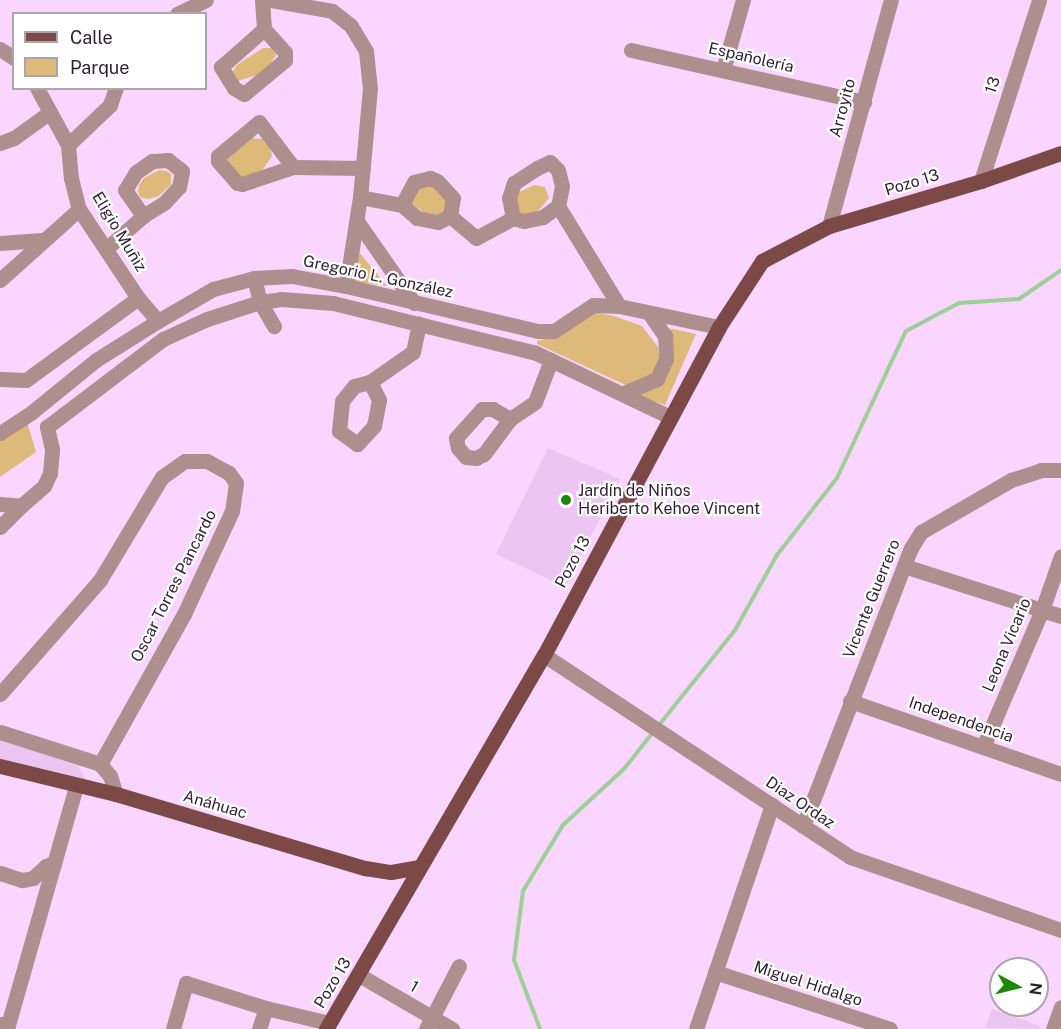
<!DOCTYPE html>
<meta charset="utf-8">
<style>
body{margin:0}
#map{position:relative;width:1061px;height:1029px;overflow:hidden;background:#f9d5ff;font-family:"Public Sans",sans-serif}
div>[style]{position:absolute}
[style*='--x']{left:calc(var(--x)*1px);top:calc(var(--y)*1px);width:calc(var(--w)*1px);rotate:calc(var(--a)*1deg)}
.built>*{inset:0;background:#ecc5f2}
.green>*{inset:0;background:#deba7a}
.stream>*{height:4px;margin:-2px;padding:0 2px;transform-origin:2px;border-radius:2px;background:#9dcf97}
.minor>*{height:15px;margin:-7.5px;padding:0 7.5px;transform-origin:7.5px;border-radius:7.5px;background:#ae8f8d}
.major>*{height:15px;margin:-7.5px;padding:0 7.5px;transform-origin:7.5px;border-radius:7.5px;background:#7c4947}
.dots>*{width:16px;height:16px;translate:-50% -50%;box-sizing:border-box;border:3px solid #fff;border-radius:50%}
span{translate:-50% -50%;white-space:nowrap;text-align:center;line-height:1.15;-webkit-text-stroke:4.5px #fff;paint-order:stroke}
.street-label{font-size:16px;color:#2f1f32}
.poi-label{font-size:16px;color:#2f1f32}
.left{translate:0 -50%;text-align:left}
.legend{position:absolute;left:12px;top:12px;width:195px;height:78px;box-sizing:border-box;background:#fff;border:2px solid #aca5ad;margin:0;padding:8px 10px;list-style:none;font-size:18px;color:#2f1f32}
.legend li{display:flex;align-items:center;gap:12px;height:30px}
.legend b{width:30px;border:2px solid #aca5ad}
.north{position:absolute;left:989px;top:957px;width:60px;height:60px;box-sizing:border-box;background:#fff;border:2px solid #aca5ad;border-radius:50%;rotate:97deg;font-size:16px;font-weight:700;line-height:24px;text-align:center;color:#2f1f32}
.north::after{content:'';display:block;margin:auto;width:21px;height:27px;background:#1a8907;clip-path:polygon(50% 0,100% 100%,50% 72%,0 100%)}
</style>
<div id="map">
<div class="built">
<div style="clip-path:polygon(548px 448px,620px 479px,565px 587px,496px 554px)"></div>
<div style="clip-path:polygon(0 737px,78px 766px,89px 784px,0 759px)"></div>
<div style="clip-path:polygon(992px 1009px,1040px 1026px,1039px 1029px,985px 1028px)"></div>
</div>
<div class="green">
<div style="clip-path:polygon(263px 48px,273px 48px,277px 53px,271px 63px,258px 75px,237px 81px,232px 73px,237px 65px)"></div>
<div style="clip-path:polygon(248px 138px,263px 139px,271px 150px,272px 156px,261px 172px,241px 178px,226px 161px,227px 157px)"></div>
<div style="clip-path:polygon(159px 170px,167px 171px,171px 174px,171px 185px,157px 197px,147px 199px,140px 197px,138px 191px,139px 185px,144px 178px)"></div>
<div style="clip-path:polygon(426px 183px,439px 185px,451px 202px,446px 214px,428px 216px,411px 203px,410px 196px)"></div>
<div style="clip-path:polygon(534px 185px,545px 187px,549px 198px,537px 212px,520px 217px,510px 204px,517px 193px)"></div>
<div style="clip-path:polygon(359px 252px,387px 286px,355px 282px)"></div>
<div style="clip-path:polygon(592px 312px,614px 316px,642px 326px,658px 347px,659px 357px,654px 374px,632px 388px,537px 344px,537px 341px,550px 338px)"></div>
<div style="clip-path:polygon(663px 327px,696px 334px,665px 405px,632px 394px,655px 382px)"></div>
<div style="clip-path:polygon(27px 422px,36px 452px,0 477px,0 438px)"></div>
</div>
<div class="stream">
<div style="--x:659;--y:725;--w:122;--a:-51.3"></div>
<div style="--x:735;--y:630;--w:86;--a:-60.8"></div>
<div style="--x:777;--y:555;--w:98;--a:-52.1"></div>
<div style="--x:837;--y:478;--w:162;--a:-64.9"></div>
<div style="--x:906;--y:331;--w:60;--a:-27.8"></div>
<div style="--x:959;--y:303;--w:60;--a:-3.8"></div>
<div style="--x:1019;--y:299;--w:51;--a:-34.6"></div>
<div style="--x:540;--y:1029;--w:74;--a:-110.6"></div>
<div style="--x:514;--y:960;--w:70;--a:-82.6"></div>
<div style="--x:523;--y:891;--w:77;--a:-58.8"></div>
<div style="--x:563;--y:825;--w:83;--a:-42.6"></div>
<div style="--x:624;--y:769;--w:48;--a:-51.7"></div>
</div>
<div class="minor">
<div style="--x:262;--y:0;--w:29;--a:86"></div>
<div style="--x:264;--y:29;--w:31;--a:48"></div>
<div style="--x:285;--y:52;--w:8;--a:90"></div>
<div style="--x:285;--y:60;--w:53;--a:140.3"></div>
<div style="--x:244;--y:94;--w:12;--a:-149"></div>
<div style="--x:234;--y:88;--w:25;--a:-122"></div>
<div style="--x:221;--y:67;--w:57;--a:-41.5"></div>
<div style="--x:271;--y:0;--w:62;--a:10.2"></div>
<div style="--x:332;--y:11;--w:24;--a:38"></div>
<div style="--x:351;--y:26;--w:29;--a:59"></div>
<div style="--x:366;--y:51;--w:37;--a:84"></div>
<div style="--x:370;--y:88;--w:109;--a:95.2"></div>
<div style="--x:360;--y:197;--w:90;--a:98.9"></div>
<div style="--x:177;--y:14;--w:32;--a:-26"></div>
<div style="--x:0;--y:49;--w:17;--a:33"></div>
<div style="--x:631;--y:50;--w:239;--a:12.6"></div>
<div style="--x:723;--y:70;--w:73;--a:-74.1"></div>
<div style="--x:37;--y:88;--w:65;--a:61.5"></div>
<div style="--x:68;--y:145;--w:33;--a:85"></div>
<div style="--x:71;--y:178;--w:32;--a:76"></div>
<div style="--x:79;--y:209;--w:107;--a:56.5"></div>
<div style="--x:138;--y:298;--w:30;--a:49"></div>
<div style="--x:0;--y:143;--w:15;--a:-20"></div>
<div style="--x:14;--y:138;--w:44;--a:-35.8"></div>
<div style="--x:68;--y:145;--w:58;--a:-43.6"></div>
<div style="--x:110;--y:105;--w:18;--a:-71"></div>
<div style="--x:293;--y:167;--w:56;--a:-127.1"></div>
<div style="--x:259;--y:122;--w:53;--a:140.3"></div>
<div style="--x:218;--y:156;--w:5;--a:90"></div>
<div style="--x:218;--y:161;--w:29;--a:49"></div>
<div style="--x:237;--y:183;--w:5;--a:11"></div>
<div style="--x:242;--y:184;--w:54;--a:-18.4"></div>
<div style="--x:293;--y:167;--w:70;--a:0.8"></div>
<div style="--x:981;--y:181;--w:190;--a:-72.2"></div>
<div style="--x:360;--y:197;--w:43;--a:10.8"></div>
<div style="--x:402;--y:205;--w:20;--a:41"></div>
<div style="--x:417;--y:218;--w:21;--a:11"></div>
<div style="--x:438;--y:222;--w:13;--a:-27"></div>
<div style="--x:450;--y:216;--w:18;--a:-81"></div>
<div style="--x:453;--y:198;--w:23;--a:-133"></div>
<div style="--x:437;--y:181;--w:8;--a:-157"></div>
<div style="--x:430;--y:178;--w:16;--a:166"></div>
<div style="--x:414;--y:182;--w:26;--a:118"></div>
<div style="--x:558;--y:206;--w:19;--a:144"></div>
<div style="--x:543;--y:217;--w:19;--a:168"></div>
<div style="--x:524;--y:221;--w:11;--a:-165"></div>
<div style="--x:513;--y:218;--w:20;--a:-101"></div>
<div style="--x:509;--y:198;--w:16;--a:-72"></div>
<div style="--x:514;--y:183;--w:27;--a:-33"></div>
<div style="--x:537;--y:168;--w:14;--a:-25"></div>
<div style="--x:550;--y:162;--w:11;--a:45"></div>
<div style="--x:558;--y:170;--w:16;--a:76"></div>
<div style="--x:562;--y:186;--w:20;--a:101"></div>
<div style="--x:558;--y:206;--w:117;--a:58.6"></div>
<div style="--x:450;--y:216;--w:34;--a:40"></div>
<div style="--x:476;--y:238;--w:42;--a:-28.4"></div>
<div style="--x:357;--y:221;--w:100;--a:55.2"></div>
<div style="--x:829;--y:226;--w:234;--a:-74.7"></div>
<div style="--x:0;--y:243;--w:42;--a:-4.1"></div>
<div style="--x:106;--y:249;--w:50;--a:-41.7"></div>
<div style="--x:143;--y:216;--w:25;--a:-32"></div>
<div style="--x:164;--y:203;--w:22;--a:-47"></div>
<div style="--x:179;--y:187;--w:16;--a:-79"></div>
<div style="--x:182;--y:171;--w:18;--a:-142"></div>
<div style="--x:168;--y:160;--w:16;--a:176"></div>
<div style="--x:152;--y:161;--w:19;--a:145"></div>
<div style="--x:136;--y:172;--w:21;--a:121"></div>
<div style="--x:125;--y:190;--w:32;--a:55"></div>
<div style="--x:254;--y:278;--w:25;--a:76"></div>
<div style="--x:260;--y:302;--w:28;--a:60"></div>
<div style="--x:0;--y:280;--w:106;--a:-41.9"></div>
<div style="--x:0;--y:379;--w:26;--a:2"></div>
<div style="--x:26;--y:380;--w:139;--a:-36.2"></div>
<div style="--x:370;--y:382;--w:20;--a:63"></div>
<div style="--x:379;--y:400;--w:26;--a:101"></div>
<div style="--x:374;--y:426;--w:25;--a:133"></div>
<div style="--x:357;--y:444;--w:22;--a:-144"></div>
<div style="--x:339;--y:431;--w:30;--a:-84"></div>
<div style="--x:342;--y:401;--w:19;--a:-51"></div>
<div style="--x:354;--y:386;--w:16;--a:-14"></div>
<div style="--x:370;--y:382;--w:52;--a:-34.9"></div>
<div style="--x:413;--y:352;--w:29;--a:-78"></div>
<div style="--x:624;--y:393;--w:36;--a:-23"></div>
<div style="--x:657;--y:379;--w:22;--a:-66"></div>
<div style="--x:666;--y:359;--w:23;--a:-92"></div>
<div style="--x:665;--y:336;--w:28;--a:-125"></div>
<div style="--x:510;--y:419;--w:20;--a:-150"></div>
<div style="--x:493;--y:409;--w:11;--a:180"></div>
<div style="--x:482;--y:409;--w:39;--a:132"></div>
<div style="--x:456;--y:438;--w:10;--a:79"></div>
<div style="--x:458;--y:448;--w:12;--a:48"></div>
<div style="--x:466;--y:457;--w:10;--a:6"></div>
<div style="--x:476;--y:458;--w:9;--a:-27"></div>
<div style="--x:484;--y:454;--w:44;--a:-53.4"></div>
<div style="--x:510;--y:419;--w:30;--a:-34"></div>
<div style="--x:535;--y:402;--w:45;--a:-69.1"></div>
<div style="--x:0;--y:433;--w:38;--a:-33"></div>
<div style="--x:32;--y:412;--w:82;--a:-39.1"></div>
<div style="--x:96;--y:360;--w:73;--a:-32.2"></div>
<div style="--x:158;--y:321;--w:64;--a:-30.2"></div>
<div style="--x:213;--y:289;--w:42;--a:-15"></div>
<div style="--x:254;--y:278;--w:38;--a:-3"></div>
<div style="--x:292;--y:276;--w:55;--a:10.5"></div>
<div style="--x:346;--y:286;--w:197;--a:13.2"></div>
<div style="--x:538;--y:331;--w:16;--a:0"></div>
<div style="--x:554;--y:331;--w:47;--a:-33.7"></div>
<div style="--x:593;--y:305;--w:26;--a:2"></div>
<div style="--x:619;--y:306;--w:102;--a:11.9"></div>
<div style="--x:0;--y:504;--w:21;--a:5"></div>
<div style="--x:21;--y:506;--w:30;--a:-41"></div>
<div style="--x:44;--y:486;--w:14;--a:-65"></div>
<div style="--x:50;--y:473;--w:24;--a:-85"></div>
<div style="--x:52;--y:449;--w:23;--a:-103"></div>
<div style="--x:47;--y:427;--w:146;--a:-37.2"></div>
<div style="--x:163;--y:339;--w:48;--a:-24.4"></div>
<div style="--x:207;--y:319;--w:56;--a:-17.8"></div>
<div style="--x:260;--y:302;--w:21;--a:-8"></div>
<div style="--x:281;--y:299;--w:52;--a:4.4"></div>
<div style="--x:333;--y:303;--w:209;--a:13.8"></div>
<div style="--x:536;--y:353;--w:148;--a:25.5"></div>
<div style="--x:0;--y:527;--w:30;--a:-45"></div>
<div style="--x:904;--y:566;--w:165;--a:17.7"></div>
<div style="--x:544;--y:655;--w:367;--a:33.4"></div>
<div style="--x:850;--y:857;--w:223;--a:19.1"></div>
<div style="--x:0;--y:694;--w:152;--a:-48.7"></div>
<div style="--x:100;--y:580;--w:120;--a:-59"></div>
<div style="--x:162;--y:477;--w:28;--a:-35"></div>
<div style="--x:185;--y:461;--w:22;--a:0"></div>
<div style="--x:207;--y:461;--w:25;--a:29"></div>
<div style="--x:229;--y:473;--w:12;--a:55"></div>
<div style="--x:236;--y:483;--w:28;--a:98"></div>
<div style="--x:232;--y:511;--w:114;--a:115"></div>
<div style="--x:184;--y:614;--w:172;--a:119.2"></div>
<div style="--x:850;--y:701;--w:223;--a:19.1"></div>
<div style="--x:0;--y:732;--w:105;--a:17.7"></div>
<div style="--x:100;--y:764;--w:16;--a:50"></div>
<div style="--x:110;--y:776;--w:19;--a:72"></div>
<div style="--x:983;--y:747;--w:149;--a:-66.7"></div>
<div style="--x:1042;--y:610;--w:57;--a:-70.6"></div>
<div style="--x:803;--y:826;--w:298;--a:-68.8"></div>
<div style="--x:911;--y:548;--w:19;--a:-58"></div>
<div style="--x:921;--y:532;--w:104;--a:-30"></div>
<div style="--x:1011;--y:480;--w:32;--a:-18"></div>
<div style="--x:1041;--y:470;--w:20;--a:0"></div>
<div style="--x:0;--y:873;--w:23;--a:18"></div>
<div style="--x:22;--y:880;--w:11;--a:-10"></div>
<div style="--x:33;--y:878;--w:18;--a:-43"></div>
<div style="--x:46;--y:866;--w:9;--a:-21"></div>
<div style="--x:715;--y:972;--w:184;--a:18"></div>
<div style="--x:359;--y:975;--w:108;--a:30.1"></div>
<div style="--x:0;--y:1024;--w:8;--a:7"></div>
<div style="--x:8;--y:1025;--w:248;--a:-74.1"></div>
<div style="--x:173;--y:1029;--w:48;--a:-74.2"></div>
<div style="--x:186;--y:983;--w:84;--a:17.4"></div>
<div style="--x:266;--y:1008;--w:65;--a:13.4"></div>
<div style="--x:259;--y:1029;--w:22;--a:-72"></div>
<div style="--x:426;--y:1029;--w:71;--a:-62.4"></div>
<div style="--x:696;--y:1029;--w:237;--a:-71.3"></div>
<div style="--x:1053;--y:1029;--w:23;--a:-70"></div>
</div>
<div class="major">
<div style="--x:0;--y:766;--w:119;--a:13.6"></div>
<div style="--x:116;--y:794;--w:260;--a:16.6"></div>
<div style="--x:365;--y:868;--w:26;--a:9"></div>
<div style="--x:391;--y:872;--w:29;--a:-10"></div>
<div style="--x:326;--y:1029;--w:433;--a:-59.8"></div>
<div style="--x:544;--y:655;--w:372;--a:-61.9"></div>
<div style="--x:719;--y:327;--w:79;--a:-56.9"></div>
<div style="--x:762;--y:261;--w:76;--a:-27.6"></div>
<div style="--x:829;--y:226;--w:159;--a:-16.5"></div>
<div style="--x:981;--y:181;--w:85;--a:-19.3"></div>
</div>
<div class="dots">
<div style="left:566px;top:500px;background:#1a8907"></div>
</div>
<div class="street-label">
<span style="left:751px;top:58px;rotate:13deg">Españolería</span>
<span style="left:993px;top:85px;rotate:-72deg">13</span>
<span style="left:843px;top:108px;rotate:-75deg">Arroyito</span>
<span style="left:912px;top:183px;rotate:-17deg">Pozo 13</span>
<span style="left:119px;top:232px;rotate:59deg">Eligio Muñiz</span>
<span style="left:378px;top:277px;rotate:12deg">Gregorio L. González</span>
<span style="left:573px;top:562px;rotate:-62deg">Pozo 13</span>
<span style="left:174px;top:586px;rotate:-63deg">Oscar Torres Pancardo</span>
<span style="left:872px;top:599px;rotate:-68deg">Vicente Guerrero</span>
<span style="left:1007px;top:645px;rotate:-67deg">Leona Vicario</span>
<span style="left:961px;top:720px;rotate:19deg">Independencia</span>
<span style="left:800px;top:803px;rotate:34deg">Diaz Ordaz</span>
<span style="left:215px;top:805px;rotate:16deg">Anáhuac</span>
<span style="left:333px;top:983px;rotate:-59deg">Pozo 13</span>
<span style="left:808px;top:984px;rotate:18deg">Miguel Hidalgo</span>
<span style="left:414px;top:987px;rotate:30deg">1</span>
</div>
<div class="poi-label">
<span class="left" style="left:578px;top:500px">Jardín de Niños<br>Heriberto Kehoe Vincent</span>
</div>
<ul class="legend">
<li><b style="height:8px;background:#7c4947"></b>Calle</li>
<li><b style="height:16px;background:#deba7a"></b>Parque</li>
</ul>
<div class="north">N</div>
</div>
